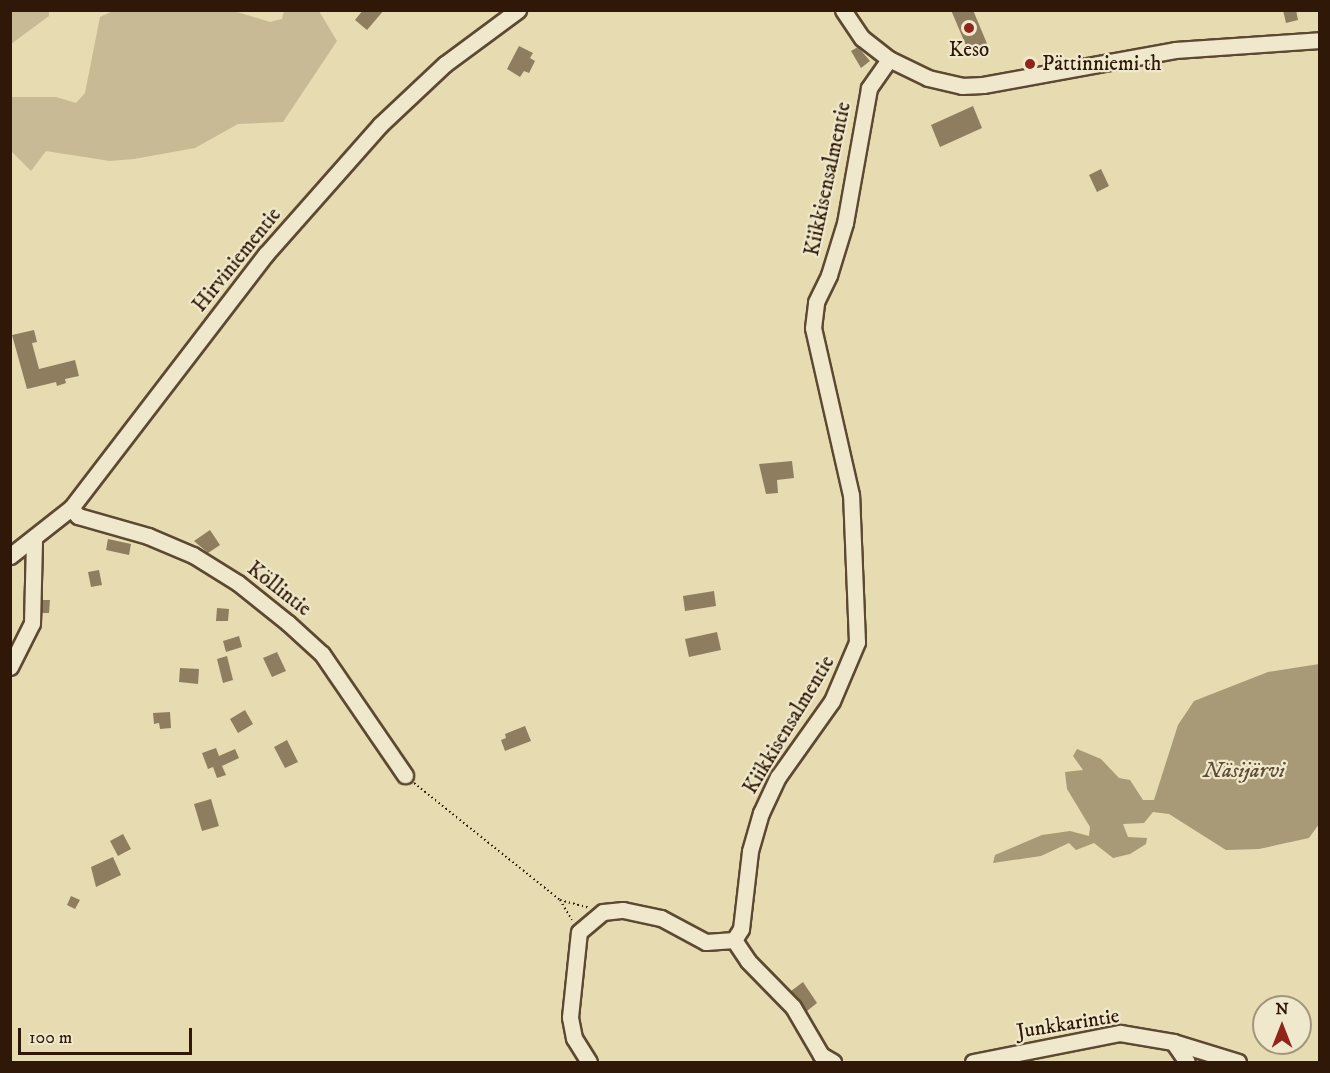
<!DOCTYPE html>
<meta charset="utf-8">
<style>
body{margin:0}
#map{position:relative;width:1330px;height:1073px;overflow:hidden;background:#e7dbb1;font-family:"IM FELL DW Pica",serif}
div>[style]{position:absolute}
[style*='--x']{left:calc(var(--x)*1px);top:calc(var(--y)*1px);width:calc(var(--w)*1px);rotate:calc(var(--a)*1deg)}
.green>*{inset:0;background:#c8ba94}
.water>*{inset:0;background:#a89977}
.building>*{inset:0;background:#8f7d5f}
.path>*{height:2px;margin-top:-1px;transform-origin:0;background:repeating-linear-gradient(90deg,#2f1807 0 1.5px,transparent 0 4.5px)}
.roads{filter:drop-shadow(2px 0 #5d4932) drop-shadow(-2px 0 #5d4932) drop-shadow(0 2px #5d4932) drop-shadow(0 -2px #5d4932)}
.minor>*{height:15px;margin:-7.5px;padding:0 7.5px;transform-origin:7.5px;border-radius:7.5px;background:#efe8cc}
.dots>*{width:16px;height:16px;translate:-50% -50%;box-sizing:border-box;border:3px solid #efe8cc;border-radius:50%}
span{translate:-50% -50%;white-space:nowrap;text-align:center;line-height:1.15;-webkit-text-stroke:4.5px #efe8cc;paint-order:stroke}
.poi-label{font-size:21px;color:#2f1807}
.left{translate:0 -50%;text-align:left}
.street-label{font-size:21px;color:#2f1807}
.water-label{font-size:22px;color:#5f4c34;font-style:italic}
.frame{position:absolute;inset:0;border:12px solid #2f1807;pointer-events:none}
.north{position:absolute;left:1252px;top:995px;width:60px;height:60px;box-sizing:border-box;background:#efe8cc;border:2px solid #a2957d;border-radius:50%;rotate:0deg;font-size:16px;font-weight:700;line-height:24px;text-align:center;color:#2f1807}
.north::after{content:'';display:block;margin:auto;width:21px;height:27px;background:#8f2418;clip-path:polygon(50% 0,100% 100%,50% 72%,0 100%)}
.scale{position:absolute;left:18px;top:1028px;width:174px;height:27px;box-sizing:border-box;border:3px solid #2f1807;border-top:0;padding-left:8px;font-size:18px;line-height:21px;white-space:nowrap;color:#2f1807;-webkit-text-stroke:4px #efe8cc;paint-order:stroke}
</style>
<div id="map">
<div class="green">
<div style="clip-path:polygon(11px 10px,49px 11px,49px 16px,11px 44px)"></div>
<div style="clip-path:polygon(115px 10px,234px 11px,270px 22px,282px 19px,284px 11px,319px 11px,337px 41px,283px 122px,238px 124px,195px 148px,134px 159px,110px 161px,46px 151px,31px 171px,11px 151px,11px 97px,56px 97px,76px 103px,85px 93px,100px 17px)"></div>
</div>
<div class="water">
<div style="clip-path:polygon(1319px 664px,1319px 824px,1309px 838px,1259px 849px,1226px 850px,1169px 814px,1153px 812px,1144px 823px,1123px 824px,1128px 837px,1147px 838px,1146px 844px,1130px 854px,1113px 858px,1094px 843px,1076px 850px,1069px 843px,1041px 856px,993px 863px,995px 855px,1042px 835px,1070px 831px,1089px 836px,1090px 827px,1067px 789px,1065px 772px,1083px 770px,1073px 756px,1077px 749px,1101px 759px,1119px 778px,1130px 780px,1143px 800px,1154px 800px,1178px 725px,1194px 701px,1268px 672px)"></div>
</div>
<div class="building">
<div style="clip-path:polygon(363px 10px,384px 10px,367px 30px,355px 20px)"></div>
<div style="clip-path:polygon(951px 10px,973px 10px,988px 46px,970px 55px)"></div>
<div style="clip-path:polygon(1283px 10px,1296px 10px,1298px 20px,1286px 23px)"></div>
<div style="clip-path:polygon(519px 46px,533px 53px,530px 58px,535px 61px,529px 73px,524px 71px,520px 77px,507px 69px)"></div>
<div style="clip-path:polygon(858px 47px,870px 61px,861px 68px,851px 51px)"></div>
<div style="clip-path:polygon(973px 106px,982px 128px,940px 147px,931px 125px)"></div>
<div style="clip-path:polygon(1101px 169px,1109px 186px,1097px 192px,1089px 175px)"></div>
<div style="clip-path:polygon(34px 330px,37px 342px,32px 343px,39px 369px,75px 360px,79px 376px,65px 379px,66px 383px,57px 386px,56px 382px,27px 389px,12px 335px)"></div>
<div style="clip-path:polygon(792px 461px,794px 478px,777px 480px,778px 493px,766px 494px,759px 464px)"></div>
<div style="clip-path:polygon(210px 530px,220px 545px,208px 553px,194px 541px)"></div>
<div style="clip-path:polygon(108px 539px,131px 544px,129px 555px,106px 550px)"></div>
<div style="clip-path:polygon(99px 570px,102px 585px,91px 587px,88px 572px)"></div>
<div style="clip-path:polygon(714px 591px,716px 606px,685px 611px,683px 596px)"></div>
<div style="clip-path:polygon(42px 600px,50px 600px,49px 613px,42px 613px)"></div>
<div style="clip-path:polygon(217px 608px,229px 609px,228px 621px,216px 621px)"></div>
<div style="clip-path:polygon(717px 632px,721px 650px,689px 657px,685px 639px)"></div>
<div style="clip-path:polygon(239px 636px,242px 647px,226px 652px,223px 641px)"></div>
<div style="clip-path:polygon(277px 652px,286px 671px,272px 677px,263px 658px)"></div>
<div style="clip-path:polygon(227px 656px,233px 680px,223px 683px,217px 659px)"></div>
<div style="clip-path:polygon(180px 668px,199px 669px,198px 684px,179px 682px)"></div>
<div style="clip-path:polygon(245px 710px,253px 724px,238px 733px,230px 719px)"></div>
<div style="clip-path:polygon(170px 712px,171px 728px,160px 729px,159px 723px,154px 724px,153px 713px)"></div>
<div style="clip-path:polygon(525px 726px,531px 741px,505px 751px,501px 740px,506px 738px,505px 734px)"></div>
<div style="clip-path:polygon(287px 740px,298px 762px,285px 768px,274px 747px)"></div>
<div style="clip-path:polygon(216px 748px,219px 756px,235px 749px,239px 758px,222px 766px,226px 775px,217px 778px,213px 767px,208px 769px,202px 753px)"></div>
<div style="clip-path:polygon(211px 799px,219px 826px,202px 831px,194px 804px)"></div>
<div style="clip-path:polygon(123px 834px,131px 849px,118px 856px,110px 841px)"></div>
<div style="clip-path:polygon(113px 857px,121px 875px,96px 887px,91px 867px)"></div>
<div style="clip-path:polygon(71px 896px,80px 900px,75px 909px,67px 905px)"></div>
<div style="clip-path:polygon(803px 982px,817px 1003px,807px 1011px,791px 991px)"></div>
</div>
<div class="path">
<div style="--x:414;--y:783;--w:187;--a:38.7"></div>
<div style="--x:560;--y:900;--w:23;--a:59"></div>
<div style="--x:560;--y:900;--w:30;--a:15"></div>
</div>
<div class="roads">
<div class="minor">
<div style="--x:843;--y:10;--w:34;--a:56"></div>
<div style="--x:862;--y:38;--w:34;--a:38"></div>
<div style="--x:889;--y:59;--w:43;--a:26"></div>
<div style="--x:928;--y:78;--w:35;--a:13"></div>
<div style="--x:962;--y:86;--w:21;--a:-3"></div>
<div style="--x:983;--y:85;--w:195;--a:-10.3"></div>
<div style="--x:1175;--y:50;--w:145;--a:-3.9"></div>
<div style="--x:71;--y:508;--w:11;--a:49"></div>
<div style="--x:78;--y:516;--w:73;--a:15.9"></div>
<div style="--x:148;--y:536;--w:49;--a:22.9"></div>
<div style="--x:193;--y:555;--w:53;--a:31.9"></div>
<div style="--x:238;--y:583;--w:64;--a:38.7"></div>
<div style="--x:288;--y:623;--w:46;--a:42.4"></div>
<div style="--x:322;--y:654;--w:147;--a:55.6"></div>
<div style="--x:10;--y:556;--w:78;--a:-38.2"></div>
<div style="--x:71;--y:508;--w:320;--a:-52.5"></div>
<div style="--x:266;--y:254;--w:172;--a:-48.5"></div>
<div style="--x:380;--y:125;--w:89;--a:-43.2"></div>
<div style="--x:445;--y:64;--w:91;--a:-36.5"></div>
<div style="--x:10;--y:667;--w:49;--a:-63.4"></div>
<div style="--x:32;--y:623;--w:83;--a:-88.6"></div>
<div style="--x:734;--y:940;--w:25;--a:56"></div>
<div style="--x:748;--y:961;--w:64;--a:45.6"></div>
<div style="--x:793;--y:1007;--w:56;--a:59.7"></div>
<div style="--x:821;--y:1055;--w:14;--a:30"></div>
<div style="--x:1173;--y:1042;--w:24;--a:55"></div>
<div style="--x:589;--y:1062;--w:28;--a:-122"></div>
<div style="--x:574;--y:1038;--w:21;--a:-101"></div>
<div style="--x:570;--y:1017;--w:85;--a:-84"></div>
<div style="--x:579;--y:932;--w:31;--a:-40"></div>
<div style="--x:603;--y:912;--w:20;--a:-6"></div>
<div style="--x:623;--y:910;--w:39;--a:12"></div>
<div style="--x:661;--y:918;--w:51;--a:28.1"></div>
<div style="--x:706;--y:942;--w:28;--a:-4"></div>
<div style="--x:734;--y:940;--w:13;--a:-58"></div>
<div style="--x:741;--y:929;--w:79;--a:-83.4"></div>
<div style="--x:750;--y:851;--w:40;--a:-74"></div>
<div style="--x:761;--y:813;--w:40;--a:-65"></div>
<div style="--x:778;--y:777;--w:93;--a:-54.6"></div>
<div style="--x:832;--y:701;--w:64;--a:-67"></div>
<div style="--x:857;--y:642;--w:147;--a:-92.3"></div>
<div style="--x:851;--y:495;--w:171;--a:-102.8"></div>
<div style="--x:813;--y:328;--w:26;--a:-83"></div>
<div style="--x:816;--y:302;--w:30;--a:-64"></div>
<div style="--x:829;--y:275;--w:54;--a:-72.9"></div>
<div style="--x:845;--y:223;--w:137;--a:-79.9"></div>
<div style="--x:869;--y:88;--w:35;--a:-55"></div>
<div style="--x:973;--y:1062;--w:150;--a:-11.2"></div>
<div style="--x:1120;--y:1033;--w:54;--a:9.6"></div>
<div style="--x:1173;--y:1042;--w:68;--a:17.1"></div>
</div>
</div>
<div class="dots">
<div style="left:969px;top:28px;background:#8f2418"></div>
<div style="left:1030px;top:64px;background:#8f2418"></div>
</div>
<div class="poi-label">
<span style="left:969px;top:50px">Keso</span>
<span class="left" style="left:1042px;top:64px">Pättinniemi th</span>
</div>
<div class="street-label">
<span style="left:828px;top:179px;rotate:-78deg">Kiikkisensalmentie</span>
<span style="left:237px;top:260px;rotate:-51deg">Hirviniementie</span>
<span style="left:279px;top:589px;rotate:38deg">Köllintie</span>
<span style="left:789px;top:725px;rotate:-59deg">Kiikkisensalmentie</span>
<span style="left:1068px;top:1024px;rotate:-9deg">Junkkarintie</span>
</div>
<div class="water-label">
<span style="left:1244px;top:771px">Näsijärvi</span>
</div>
<div class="frame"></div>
<div class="north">N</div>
<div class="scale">100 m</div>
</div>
